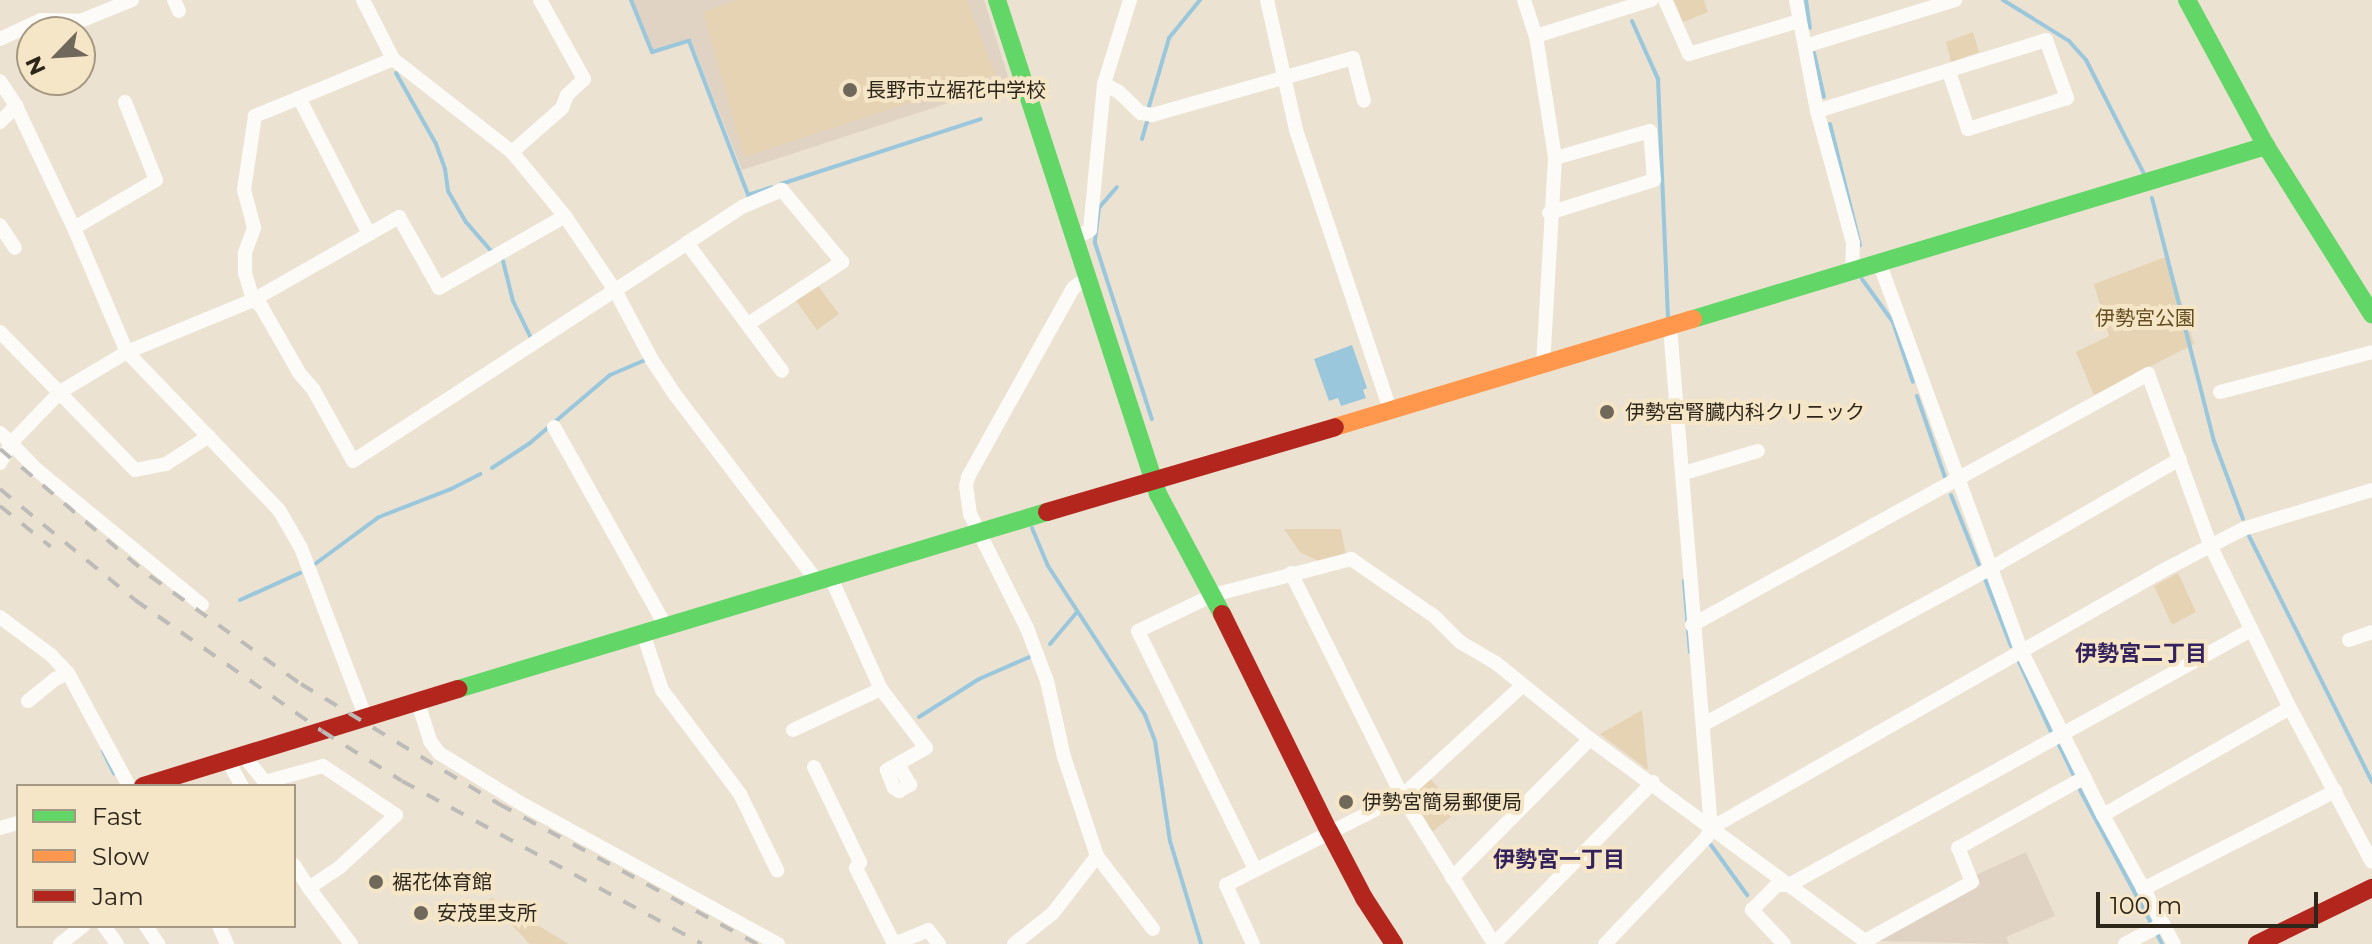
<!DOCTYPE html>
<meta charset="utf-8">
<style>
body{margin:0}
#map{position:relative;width:2372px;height:944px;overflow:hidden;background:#ece2d2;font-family:Montserrat,"Noto Sans JP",sans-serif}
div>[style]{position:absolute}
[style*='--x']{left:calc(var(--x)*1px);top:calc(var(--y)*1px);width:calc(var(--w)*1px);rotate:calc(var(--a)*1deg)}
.commercial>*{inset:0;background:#e1d3c3}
.green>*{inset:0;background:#e5d3b3}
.water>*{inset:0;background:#9ac7dc}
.stream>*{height:4px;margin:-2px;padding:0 2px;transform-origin:2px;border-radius:2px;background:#9ac7dc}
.street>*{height:14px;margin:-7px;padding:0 7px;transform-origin:7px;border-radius:7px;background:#fcfbf8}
.fast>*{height:18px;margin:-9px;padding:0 9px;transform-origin:9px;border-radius:9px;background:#63d668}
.slow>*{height:18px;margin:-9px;padding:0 9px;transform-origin:9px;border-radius:9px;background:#ff974d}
.jam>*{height:18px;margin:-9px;padding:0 9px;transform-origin:9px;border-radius:9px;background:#b3261e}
.rail>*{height:4px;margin-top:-2px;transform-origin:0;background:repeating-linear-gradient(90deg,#bdbbb7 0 14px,transparent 0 28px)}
.dots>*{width:22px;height:22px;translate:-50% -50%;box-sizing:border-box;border:4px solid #f6e6c8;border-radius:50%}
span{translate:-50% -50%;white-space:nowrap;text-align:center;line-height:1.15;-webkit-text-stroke:8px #f6e6c8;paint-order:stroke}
.poi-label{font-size:20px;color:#2d261b}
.left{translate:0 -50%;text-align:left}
.park-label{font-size:20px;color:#644d1f}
.neighbourhood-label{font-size:22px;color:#34225c;font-weight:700}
.legend{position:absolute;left:16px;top:784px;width:280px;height:144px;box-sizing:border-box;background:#f6e6c8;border:2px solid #a69983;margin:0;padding:10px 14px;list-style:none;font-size:24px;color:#2d261b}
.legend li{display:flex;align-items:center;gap:16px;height:40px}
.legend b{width:40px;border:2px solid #a69983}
.north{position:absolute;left:16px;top:16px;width:80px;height:80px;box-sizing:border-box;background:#f6e6c8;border:2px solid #a69983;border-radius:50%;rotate:245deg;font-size:22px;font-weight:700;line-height:32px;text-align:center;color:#2d261b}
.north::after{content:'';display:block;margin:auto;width:28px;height:36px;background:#70685b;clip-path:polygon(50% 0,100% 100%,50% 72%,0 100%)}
.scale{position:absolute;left:2096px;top:892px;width:222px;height:36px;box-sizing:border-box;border:4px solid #2d261b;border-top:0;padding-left:10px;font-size:24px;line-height:28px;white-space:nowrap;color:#2d261b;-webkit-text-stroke:6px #f6e6c8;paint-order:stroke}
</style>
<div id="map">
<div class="commercial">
<div style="clip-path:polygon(631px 0,984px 0,1010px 83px,742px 170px,690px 38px,651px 55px)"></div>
<div style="clip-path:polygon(2026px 852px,2055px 916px,2006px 937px,2009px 944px,1879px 941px,1980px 884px,1976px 875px)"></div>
</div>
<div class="green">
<div style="clip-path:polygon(737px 0,967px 0,995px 75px,744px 157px,703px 12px)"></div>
<div style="clip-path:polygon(1674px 0,1704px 0,1708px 12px,1683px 22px)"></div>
<div style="clip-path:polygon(1973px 32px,1979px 52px,1951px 62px,1946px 42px)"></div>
<div style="clip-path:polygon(2168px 256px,2194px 344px,2094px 395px,2076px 352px,2109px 336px,2094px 284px)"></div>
<div style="clip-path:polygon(816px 283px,839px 314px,817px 330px,794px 298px)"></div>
<div style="clip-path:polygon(1284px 529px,1341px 529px,1346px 555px,1318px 561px,1300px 552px)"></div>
<div style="clip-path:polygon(2178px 573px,2196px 612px,2172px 625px,2154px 586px)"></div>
<div style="clip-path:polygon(1642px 710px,1648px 770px,1600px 734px)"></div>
<div style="clip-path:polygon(1430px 778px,1457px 812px,1432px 832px,1408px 798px)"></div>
<div style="clip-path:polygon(492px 898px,569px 944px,530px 944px,488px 900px)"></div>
</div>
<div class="water">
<div style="clip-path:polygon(1352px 345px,1367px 388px,1363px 390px,1366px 398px,1341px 406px,1338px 398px,1329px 401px,1314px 359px)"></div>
</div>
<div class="stream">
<div style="--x:631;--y:0;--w:56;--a:68"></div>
<div style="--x:652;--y:52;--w:39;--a:-17"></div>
<div style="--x:689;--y:41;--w:165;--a:69"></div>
<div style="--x:748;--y:195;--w:25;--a:-18"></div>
<div style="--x:1806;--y:0;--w:28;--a:82"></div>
<div style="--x:2003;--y:0;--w:78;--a:31.8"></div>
<div style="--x:2069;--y:41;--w:25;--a:48"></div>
<div style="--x:2086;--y:60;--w:128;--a:63"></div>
<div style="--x:1632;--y:21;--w:64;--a:65.9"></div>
<div style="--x:1658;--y:79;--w:238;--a:87.6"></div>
<div style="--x:1814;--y:53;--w:45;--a:77.2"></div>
<div style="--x:396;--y:73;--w:81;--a:60.6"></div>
<div style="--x:436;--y:144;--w:27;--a:70"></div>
<div style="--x:445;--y:169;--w:22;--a:82"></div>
<div style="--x:448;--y:191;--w:36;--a:60"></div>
<div style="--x:466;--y:222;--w:40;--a:49"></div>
<div style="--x:1148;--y:110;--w:75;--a:-73.7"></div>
<div style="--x:1169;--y:38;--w:49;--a:-50.8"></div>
<div style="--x:1830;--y:124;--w:125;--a:76.1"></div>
<div style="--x:1142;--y:139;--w:18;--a:-74"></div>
<div style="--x:781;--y:184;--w:210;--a:-18"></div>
<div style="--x:1117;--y:187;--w:28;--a:131"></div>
<div style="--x:1099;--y:208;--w:35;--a:97"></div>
<div style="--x:1095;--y:243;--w:185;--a:72.1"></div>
<div style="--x:2152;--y:198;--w:251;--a:75.7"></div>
<div style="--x:2214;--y:441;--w:83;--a:69.6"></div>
<div style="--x:503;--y:261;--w:41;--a:76"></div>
<div style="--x:513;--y:301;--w:41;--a:64.1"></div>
<div style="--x:1862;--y:279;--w:53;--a:54.2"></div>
<div style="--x:1893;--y:322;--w:63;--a:71.6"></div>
<div style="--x:1917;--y:396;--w:89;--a:71"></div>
<div style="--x:492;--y:468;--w:45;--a:-33.3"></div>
<div style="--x:530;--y:443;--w:105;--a:-40.4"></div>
<div style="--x:610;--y:375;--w:39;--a:-23"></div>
<div style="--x:1951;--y:495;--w:75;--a:68.2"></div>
<div style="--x:1032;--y:528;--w:41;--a:67.2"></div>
<div style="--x:1048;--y:566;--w:178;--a:56.9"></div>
<div style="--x:1145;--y:715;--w:28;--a:69"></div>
<div style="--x:1155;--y:741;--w:101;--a:81.5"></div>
<div style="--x:1170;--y:841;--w:108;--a:73.2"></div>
<div style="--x:2249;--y:536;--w:275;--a:63.4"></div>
<div style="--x:315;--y:564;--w:79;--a:-36.3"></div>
<div style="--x:379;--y:517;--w:77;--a:-21.3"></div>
<div style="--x:451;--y:489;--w:33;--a:-27"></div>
<div style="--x:1985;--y:579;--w:72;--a:68.8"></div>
<div style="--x:1684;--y:581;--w:71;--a:85.2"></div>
<div style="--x:240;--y:600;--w:66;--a:-24.2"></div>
<div style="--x:1050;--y:644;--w:42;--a:-49.8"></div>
<div style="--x:2019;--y:662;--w:77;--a:65.4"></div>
<div style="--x:919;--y:717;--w:71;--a:-32.3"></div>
<div style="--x:979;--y:679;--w:58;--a:-23.5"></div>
<div style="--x:2058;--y:743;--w:37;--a:64"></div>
<div style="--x:103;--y:751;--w:25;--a:64"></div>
<div style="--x:2080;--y:790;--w:149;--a:61.9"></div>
<div style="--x:1711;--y:845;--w:62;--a:54.2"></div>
<div style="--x:2157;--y:934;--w:11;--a:63"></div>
</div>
<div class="street">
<div style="--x:174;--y:0;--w:12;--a:66"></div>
<div style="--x:363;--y:0;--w:66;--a:63"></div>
<div style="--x:393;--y:59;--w:151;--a:38"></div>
<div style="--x:512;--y:152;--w:83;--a:50.4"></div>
<div style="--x:565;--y:216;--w:92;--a:56.1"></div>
<div style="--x:616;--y:292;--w:77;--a:62.1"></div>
<div style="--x:652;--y:360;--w:43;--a:56.3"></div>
<div style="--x:676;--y:396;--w:233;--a:52.7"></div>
<div style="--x:1267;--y:0;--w:133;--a:77.4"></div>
<div style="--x:1296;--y:130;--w:294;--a:71.4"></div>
<div style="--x:1524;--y:0;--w:38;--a:72"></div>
<div style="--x:1536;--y:36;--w:123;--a:81.1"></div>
<div style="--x:1555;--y:158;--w:208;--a:93.3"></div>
<div style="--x:1665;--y:0;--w:59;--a:66"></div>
<div style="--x:1689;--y:54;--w:115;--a:-16.7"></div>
<div style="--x:1796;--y:0;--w:113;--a:79.3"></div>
<div style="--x:1817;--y:111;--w:137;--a:74.7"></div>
<div style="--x:1853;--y:243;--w:26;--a:92"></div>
<div style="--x:1536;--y:36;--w:121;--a:-17.4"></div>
<div style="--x:0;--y:39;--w:45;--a:-24.9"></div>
<div style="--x:41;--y:20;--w:39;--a:1"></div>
<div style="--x:80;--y:21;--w:56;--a:-22"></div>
<div style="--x:1805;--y:46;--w:157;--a:-17"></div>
<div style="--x:0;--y:81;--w:30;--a:57"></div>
<div style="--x:16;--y:106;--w:135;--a:64.6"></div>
<div style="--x:74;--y:228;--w:135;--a:66.9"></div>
<div style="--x:127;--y:352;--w:219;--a:46.1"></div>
<div style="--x:279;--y:510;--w:44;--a:59.9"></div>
<div style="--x:301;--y:548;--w:182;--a:69.1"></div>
<div style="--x:1104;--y:84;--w:17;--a:28"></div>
<div style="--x:1119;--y:92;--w:30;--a:44"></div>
<div style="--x:1141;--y:113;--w:11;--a:10"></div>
<div style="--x:1152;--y:115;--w:209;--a:-15.8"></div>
<div style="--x:1353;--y:58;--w:44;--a:75.7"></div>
<div style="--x:299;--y:98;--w:48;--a:157.8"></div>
<div style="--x:255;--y:116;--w:75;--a:98.5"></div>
<div style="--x:244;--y:190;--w:39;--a:75"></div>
<div style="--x:254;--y:228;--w:27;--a:110"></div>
<div style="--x:245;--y:253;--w:20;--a:90"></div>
<div style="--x:245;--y:273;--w:28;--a:73"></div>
<div style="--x:253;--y:300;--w:10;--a:37"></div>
<div style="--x:261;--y:306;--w:78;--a:60.2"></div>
<div style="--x:300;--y:374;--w:20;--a:49"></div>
<div style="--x:313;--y:389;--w:82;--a:60.9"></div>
<div style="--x:353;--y:461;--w:399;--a:-33.1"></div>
<div style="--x:1817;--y:111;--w:240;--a:-17.2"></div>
<div style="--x:2046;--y:40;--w:62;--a:70.1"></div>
<div style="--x:2067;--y:98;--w:104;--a:162.6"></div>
<div style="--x:1968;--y:129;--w:60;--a:-108.4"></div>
<div style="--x:0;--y:122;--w:23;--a:-45"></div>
<div style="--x:512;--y:152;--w:67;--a:-41.3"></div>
<div style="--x:562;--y:108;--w:14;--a:-69"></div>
<div style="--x:567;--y:95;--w:23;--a:-43"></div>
<div style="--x:584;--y:79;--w:90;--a:-119.1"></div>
<div style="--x:1549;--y:213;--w:110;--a:-17.4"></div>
<div style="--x:1654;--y:180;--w:49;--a:-94.7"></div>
<div style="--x:1650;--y:131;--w:99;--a:164.1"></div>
<div style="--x:0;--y:225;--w:27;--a:57"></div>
<div style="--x:74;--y:228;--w:95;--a:-30.3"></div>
<div style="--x:156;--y:180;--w:84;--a:-111.7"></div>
<div style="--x:369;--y:234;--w:153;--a:-117.2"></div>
<div style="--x:299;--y:98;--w:102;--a:-22.5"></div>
<div style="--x:1077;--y:237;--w:15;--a:-28"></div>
<div style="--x:1090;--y:230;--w:147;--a:-84.5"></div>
<div style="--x:1104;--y:84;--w:88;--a:-72.8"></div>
<div style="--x:1879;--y:262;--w:415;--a:69.9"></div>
<div style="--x:2022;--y:652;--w:182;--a:63.6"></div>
<div style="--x:2103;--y:815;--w:147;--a:61.2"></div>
<div style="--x:748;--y:324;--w:113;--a:-33.4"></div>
<div style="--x:842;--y:262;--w:94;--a:-129.8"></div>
<div style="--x:782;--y:190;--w:43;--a:157"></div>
<div style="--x:742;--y:207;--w:66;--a:146.8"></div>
<div style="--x:687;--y:243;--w:159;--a:53.4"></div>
<div style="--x:0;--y:332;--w:193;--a:45.6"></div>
<div style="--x:135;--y:470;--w:32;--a:-11"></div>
<div style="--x:166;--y:464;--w:51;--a:-33.1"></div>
<div style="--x:2220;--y:392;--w:157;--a:-14.7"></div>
<div style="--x:554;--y:427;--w:227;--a:60.7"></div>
<div style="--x:0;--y:433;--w:15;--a:42"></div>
<div style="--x:11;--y:443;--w:71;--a:-46.1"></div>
<div style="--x:60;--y:392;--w:78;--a:-30.8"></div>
<div style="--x:127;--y:352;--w:136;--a:-22.4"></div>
<div style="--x:253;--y:300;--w:168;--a:-29.6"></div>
<div style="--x:399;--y:217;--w:81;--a:60.6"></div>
<div style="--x:439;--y:288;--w:145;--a:-29.7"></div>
<div style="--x:0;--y:463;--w:23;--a:-61"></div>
<div style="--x:11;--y:443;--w:37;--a:46"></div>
<div style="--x:37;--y:470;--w:213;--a:39.3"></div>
<div style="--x:1684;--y:473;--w:77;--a:-16.6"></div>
<div style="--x:1291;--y:573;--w:249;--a:63.5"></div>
<div style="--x:1402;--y:796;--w:174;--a:58.1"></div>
<div style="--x:831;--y:578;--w:122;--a:65.8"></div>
<div style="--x:881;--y:689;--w:74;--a:52.7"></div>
<div style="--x:926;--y:748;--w:45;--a:150.6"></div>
<div style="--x:887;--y:770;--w:19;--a:69"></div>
<div style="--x:894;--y:788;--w:6;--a:31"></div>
<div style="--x:899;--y:791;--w:13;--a:-29"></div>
<div style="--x:910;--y:785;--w:24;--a:-120"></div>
<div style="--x:0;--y:617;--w:64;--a:36.7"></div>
<div style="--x:51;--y:655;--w:25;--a:47"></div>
<div style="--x:68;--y:673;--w:128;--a:61.6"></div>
<div style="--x:1692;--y:625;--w:521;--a:-28.83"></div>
<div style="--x:2148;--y:374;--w:184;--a:70"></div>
<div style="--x:2211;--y:547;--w:179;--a:63.9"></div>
<div style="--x:2290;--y:708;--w:174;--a:62"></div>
<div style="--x:643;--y:633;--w:60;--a:71.6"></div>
<div style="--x:662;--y:690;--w:130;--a:53.1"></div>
<div style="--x:740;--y:794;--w:85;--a:64"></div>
<div style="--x:2349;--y:640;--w:24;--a:-19"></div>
<div style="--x:28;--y:701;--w:35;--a:-39"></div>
<div style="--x:55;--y:679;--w:14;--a:-25"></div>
<div style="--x:418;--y:703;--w:40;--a:72"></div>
<div style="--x:430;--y:741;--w:15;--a:53"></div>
<div style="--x:439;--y:753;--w:97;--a:31.6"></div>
<div style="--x:522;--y:804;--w:292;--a:28.7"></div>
<div style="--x:1704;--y:724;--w:327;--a:-28.5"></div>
<div style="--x:1991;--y:568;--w:218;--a:-30"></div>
<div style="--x:793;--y:730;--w:97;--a:-25"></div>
<div style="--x:244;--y:756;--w:33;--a:51"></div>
<div style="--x:265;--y:782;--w:60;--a:-15.4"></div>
<div style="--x:323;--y:766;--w:88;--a:33.9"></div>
<div style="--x:396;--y:815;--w:76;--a:137.1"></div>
<div style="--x:340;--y:867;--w:37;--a:146"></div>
<div style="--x:309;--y:888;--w:70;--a:53.1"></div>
<div style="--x:228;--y:761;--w:29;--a:61"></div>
<div style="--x:814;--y:767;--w:106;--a:64.2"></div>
<div style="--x:860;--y:862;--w:7;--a:124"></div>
<div style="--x:856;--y:868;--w:85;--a:63.4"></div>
<div style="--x:2103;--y:815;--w:215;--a:-29.8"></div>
<div style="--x:0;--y:828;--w:19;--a:-16"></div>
<div style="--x:1711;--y:828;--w:521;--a:-29.66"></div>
<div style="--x:2164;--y:570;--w:89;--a:-27.4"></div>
<div style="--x:2243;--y:529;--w:135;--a:-16.8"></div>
<div style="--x:1097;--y:856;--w:92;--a:52.5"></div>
<div style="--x:294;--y:865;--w:27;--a:57"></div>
<div style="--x:1255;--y:869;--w:265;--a:-116.2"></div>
<div style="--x:1138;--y:631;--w:83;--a:-25.6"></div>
<div style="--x:1213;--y:595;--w:143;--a:-14.6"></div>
<div style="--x:1351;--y:559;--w:101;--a:34.5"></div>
<div style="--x:1434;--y:616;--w:37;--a:45"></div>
<div style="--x:1460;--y:642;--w:42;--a:30.3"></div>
<div style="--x:1496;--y:663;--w:121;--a:39"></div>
<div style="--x:1590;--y:739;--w:346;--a:36.3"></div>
<div style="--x:1452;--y:878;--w:196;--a:-45.2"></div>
<div style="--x:2143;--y:889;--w:216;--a:-27"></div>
<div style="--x:104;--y:926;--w:22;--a:54"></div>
<div style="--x:146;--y:926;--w:22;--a:56"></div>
<div style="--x:219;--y:926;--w:20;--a:66"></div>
<div style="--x:1865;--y:941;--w:122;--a:-28.9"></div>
<div style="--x:1972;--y:882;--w:37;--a:-112"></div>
<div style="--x:1958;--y:848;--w:145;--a:-29.2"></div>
<div style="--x:60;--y:944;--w:29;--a:-38"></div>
<div style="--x:894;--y:944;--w:37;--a:-22"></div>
<div style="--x:928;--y:930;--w:18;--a:52"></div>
<div style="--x:1014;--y:944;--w:50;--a:-38.5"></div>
<div style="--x:1053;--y:913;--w:72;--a:-52.3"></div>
<div style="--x:1097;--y:856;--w:104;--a:-108.4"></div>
<div style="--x:1064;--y:757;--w:78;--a:-102.6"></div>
<div style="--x:1047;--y:681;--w:57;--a:-110.7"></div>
<div style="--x:1027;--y:628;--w:127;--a:-116.6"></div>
<div style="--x:970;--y:514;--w:28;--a:-98"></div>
<div style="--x:966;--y:486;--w:9;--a:-77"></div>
<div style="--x:968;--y:477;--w:216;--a:-60.9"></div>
<div style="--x:1073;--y:288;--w:19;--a:-35"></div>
<div style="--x:1253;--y:944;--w:65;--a:-114.6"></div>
<div style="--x:1226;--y:885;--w:197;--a:-26.8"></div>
<div style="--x:1402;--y:796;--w:163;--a:-42.5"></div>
<div style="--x:1494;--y:944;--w:227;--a:-45.5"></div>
<div style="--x:1605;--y:944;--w:146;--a:-46.4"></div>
<div style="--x:1706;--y:838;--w:11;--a:-63"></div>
<div style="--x:1711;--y:828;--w:503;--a:-94.68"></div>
<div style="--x:1784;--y:944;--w:47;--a:-133.3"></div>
<div style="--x:1752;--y:910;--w:35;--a:-45"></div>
<div style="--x:1777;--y:885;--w:12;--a:0"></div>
<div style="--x:1789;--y:885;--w:528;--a:-28.9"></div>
<div style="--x:2125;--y:944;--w:43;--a:-27.8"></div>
</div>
<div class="fast">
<div style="--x:997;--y:0;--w:520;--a:71.95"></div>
<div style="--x:1158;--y:494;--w:136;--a:61.9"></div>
<div style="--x:2187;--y:0;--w:166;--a:61.6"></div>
<div style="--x:2266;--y:146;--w:199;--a:57.8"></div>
<div style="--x:1693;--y:319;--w:599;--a:-16.8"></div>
<div style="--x:458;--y:689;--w:615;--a:-16.73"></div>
</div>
<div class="slow">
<div style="--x:1335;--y:427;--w:374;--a:-16.8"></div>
</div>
<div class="jam">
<div style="--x:1047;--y:512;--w:300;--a:-16.4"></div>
<div style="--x:1222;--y:614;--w:242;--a:63.8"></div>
<div style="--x:1329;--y:831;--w:76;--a:62.4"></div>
<div style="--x:1364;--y:898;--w:55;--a:56.9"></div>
<div style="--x:143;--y:786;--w:330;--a:-17.1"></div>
<div style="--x:2257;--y:944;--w:128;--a:-26"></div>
</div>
<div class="rail">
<div style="--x:0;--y:449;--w:197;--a:40.3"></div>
<div style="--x:150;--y:576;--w:186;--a:35.6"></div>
<div style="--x:301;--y:684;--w:232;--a:31.2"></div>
<div style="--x:499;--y:804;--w:294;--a:28.5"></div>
<div style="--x:0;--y:489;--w:175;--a:39.4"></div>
<div style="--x:135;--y:600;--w:228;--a:35"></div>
<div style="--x:322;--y:731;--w:94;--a:32"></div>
<div style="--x:402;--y:781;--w:341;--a:28.5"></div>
<div style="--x:0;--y:506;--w:65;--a:38.8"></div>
</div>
<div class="dots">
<div style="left:850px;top:90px;background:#70685b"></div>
<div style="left:1607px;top:412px;background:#70685b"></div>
<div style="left:1346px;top:802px;background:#70685b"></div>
<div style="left:376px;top:882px;background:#70685b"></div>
<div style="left:421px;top:913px;background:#70685b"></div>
</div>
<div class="poi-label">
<span class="left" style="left:866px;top:90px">長野市立裾花中学校</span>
<span class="left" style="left:1625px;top:412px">伊勢宮腎臓内科クリニック</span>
<span class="left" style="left:1362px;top:802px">伊勢宮簡易郵便局</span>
<span class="left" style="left:392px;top:882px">裾花体育館</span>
<span class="left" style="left:437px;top:913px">安茂里支所</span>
</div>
<div class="park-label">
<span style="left:2145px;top:318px">伊勢宮公園</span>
</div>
<div class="neighbourhood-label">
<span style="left:2141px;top:654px">伊勢宮二丁目</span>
<span style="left:1559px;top:860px">伊勢宮一丁目</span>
</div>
<ul class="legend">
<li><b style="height:10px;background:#63d668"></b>Fast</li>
<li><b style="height:10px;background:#ff974d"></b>Slow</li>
<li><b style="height:10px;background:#b3261e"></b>Jam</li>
</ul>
<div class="north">N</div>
<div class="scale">100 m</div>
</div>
